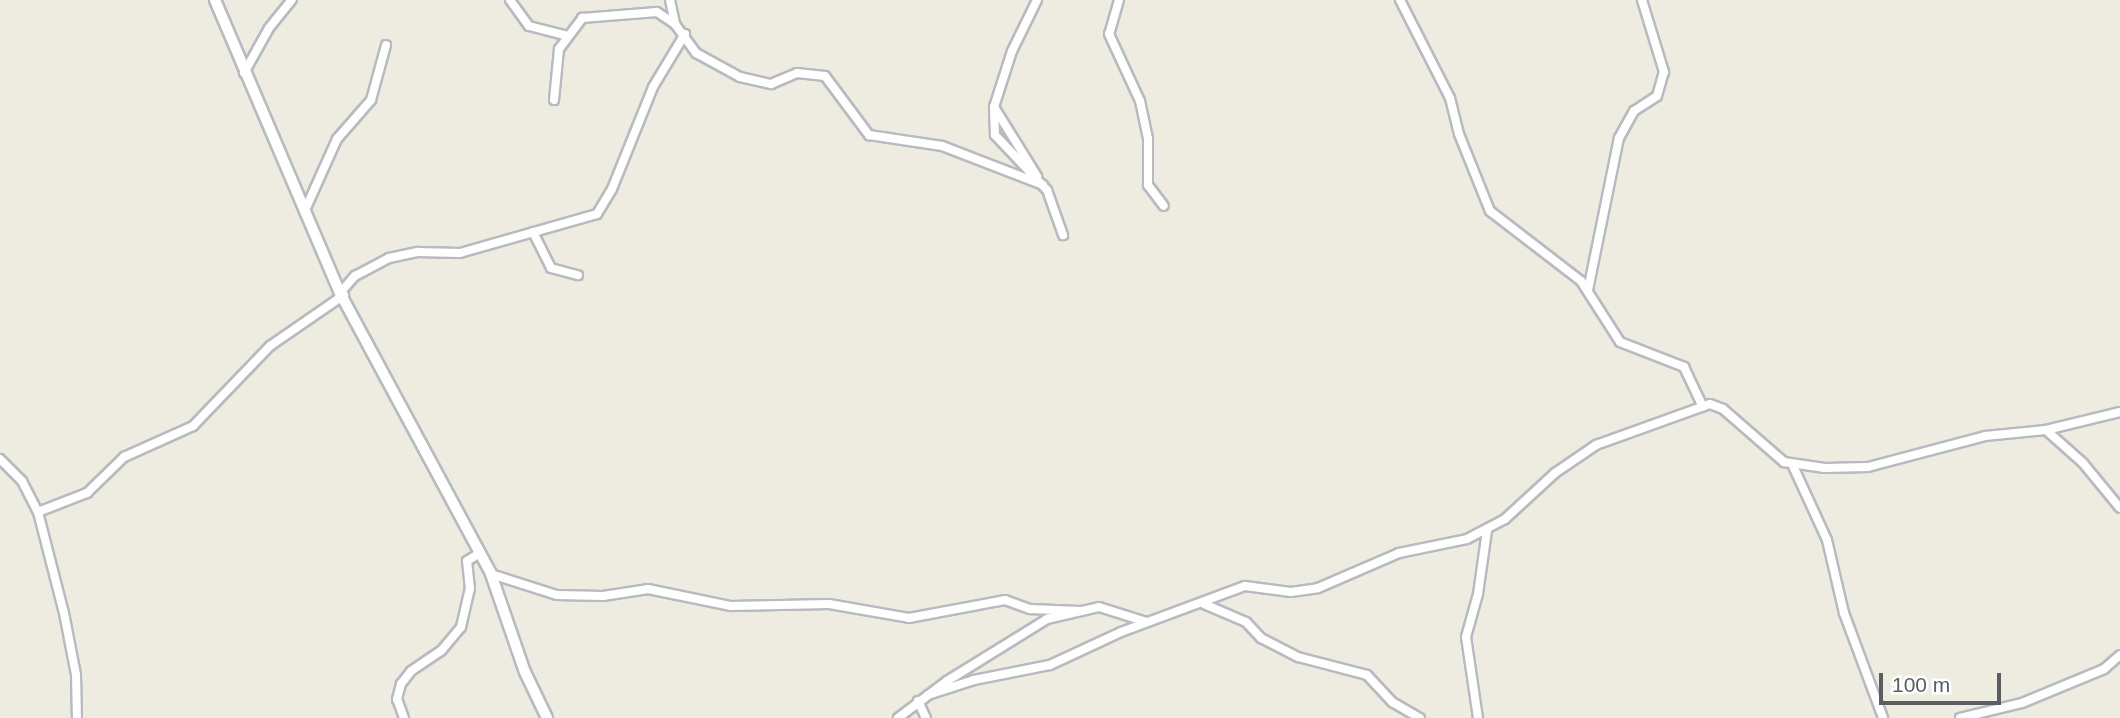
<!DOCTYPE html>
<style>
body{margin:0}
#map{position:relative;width:2120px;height:718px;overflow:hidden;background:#eeebe1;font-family:Helvetica,sans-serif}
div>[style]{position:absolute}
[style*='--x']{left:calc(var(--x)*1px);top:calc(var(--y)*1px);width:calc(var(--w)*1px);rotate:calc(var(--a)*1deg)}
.roads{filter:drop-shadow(2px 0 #b7babf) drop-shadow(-2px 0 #b7babf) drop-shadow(0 2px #b7babf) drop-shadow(0 -2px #b7babf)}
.street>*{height:8px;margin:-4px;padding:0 4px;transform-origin:4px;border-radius:4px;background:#fff}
.secondary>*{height:10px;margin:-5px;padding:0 5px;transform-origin:5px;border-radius:5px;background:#fff}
span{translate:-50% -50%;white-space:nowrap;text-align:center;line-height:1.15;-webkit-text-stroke:5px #fff;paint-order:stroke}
.scale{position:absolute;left:1879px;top:673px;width:122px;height:32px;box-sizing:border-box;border:4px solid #5a5e63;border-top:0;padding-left:9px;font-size:21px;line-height:24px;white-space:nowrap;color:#5a5e63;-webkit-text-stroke:5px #fff;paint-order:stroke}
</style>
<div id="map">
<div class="roads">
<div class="street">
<div style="--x:510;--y:0;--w:32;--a:54"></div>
<div style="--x:529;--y:26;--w:40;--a:14.4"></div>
<div style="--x:670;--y:0;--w:25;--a:78"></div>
<div style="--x:675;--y:24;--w:36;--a:54"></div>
<div style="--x:696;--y:53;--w:50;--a:28.6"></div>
<div style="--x:740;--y:77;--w:32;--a:13"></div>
<div style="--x:771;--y:84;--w:28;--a:-23"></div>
<div style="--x:797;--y:73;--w:28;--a:6"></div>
<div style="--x:825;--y:76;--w:74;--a:53.3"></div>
<div style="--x:869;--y:135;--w:74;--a:8.6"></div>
<div style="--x:942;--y:146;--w:108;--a:21.1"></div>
<div style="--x:1037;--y:0;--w:57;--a:116.1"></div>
<div style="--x:1012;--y:51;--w:59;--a:107.8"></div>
<div style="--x:994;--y:107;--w:28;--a:88"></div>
<div style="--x:995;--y:135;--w:76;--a:46.6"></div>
<div style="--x:1047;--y:190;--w:48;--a:70.4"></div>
<div style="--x:1119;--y:0;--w:35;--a:106"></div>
<div style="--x:1109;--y:34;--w:74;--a:65.2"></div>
<div style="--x:1140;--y:101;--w:39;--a:78"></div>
<div style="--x:1148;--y:139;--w:46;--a:90"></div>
<div style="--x:1148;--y:185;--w:26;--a:53"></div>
<div style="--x:1400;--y:0;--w:110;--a:63"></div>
<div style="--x:1450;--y:98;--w:37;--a:76"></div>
<div style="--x:1459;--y:134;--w:83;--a:68.1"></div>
<div style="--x:1490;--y:211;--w:115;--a:37.6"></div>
<div style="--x:1581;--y:281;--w:72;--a:57.4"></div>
<div style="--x:1620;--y:342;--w:69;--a:21.3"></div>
<div style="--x:1684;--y:367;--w:44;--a:64.6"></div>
<div style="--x:244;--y:73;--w:51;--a:-60.9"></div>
<div style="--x:269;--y:28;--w:36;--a:-51"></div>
<div style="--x:554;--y:100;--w:51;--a:-84.4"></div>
<div style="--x:559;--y:49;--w:39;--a:-53"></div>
<div style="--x:582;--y:18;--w:75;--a:-4.6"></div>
<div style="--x:657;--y:12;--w:22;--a:34"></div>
<div style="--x:996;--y:110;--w:78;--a:58.2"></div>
<div style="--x:306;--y:208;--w:76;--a:-65.8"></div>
<div style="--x:337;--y:139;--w:52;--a:-48.9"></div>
<div style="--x:371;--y:100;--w:57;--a:-74.7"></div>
<div style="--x:533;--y:232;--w:40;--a:63.4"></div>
<div style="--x:551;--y:268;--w:28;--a:15"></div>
<div style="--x:1588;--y:290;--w:155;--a:-78.5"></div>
<div style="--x:1619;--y:138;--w:31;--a:-61"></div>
<div style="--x:1634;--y:111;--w:27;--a:-33"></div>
<div style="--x:1657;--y:96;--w:25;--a:-74"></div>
<div style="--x:1664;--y:72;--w:75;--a:-107"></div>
<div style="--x:340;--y:293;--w:23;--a:-49"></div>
<div style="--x:355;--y:276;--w:38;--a:-28"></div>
<div style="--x:389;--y:258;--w:30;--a:-12"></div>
<div style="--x:418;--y:252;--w:42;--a:1.4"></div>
<div style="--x:460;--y:253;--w:142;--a:-15.9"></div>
<div style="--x:597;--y:214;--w:29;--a:-59"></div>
<div style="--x:612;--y:189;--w:110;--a:-68.1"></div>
<div style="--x:653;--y:87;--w:62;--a:-58.9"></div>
<div style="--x:2046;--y:430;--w:50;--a:41.7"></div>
<div style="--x:2083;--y:463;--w:58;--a:50.6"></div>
<div style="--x:0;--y:459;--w:31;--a:45"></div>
<div style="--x:22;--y:481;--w:35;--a:63"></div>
<div style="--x:38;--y:512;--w:104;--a:75.6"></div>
<div style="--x:64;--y:613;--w:63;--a:79"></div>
<div style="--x:76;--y:675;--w:43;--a:88.7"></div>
<div style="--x:1793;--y:466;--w:81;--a:65.3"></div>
<div style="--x:1827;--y:540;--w:75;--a:76.9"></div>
<div style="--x:1844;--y:613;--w:112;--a:69.6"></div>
<div style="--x:38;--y:512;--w:53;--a:-21.2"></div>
<div style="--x:87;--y:493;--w:52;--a:-44.2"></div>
<div style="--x:124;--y:457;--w:76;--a:-24.2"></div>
<div style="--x:193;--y:426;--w:111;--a:-46.1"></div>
<div style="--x:270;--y:346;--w:90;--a:-34.6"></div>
<div style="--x:491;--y:574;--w:69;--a:17.7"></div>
<div style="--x:557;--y:595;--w:46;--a:1.2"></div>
<div style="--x:603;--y:596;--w:46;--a:-8.8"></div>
<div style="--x:648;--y:589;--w:85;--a:11.6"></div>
<div style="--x:731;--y:606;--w:98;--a:-1.2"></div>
<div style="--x:829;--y:604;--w:81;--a:9.9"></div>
<div style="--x:909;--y:618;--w:98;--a:-10.6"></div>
<div style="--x:1005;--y:600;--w:27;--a:20"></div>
<div style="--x:1030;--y:609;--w:51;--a:2.2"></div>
<div style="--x:1204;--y:604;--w:46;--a:23.2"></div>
<div style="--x:1246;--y:622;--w:22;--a:47"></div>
<div style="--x:1261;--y:638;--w:42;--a:27.2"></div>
<div style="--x:1298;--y:657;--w:71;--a:14.6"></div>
<div style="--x:1367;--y:675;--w:37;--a:47"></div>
<div style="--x:1392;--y:702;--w:32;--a:30"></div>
<div style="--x:928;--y:695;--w:48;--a:-18.1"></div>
<div style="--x:974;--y:680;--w:77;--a:-11.2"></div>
<div style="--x:1050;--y:665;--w:78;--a:-24.9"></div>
<div style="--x:1121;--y:632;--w:132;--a:-20.4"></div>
<div style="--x:1245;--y:586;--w:46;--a:7.4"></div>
<div style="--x:1291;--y:592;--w:27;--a:-8"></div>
<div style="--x:1318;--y:588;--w:88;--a:-23.4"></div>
<div style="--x:1399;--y:553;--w:69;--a:-11.6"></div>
<div style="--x:1467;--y:539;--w:43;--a:-27.8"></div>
<div style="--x:1505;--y:519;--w:68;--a:-42.6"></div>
<div style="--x:1555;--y:473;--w:50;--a:-34.3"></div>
<div style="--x:1596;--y:445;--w:121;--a:-19.8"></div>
<div style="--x:1710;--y:404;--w:14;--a:21"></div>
<div style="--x:1723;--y:409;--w:81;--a:41"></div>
<div style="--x:1784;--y:462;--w:41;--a:8.3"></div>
<div style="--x:1825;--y:468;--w:43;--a:-1.3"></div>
<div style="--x:1868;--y:467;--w:121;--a:-14.8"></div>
<div style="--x:1985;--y:436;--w:61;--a:-5.6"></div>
<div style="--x:2046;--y:430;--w:76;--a:-13.7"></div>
<div style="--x:918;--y:701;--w:19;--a:65"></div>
<div style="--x:404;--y:718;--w:20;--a:-110"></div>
<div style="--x:397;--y:699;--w:16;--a:-75"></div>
<div style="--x:401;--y:684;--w:16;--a:-52"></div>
<div style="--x:411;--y:671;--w:36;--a:-34"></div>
<div style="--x:441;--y:651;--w:31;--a:-50"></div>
<div style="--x:461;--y:627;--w:39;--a:-77"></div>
<div style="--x:470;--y:589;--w:28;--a:-96"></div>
<div style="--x:467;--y:561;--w:15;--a:-32"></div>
<div style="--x:898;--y:718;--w:61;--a:-37.1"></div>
<div style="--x:947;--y:681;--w:118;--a:-31.8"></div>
<div style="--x:1047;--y:619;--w:53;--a:-13"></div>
<div style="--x:1099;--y:607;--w:50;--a:17.4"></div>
<div style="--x:1478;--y:718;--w:82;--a:-98.4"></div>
<div style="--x:1466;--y:637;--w:45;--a:-74.4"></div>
<div style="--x:1478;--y:594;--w:64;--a:-81.9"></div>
<div style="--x:1960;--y:718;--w:64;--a:-13.6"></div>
<div style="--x:2022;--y:703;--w:89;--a:-22.5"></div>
<div style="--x:2104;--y:669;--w:21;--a:-41"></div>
</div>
<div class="secondary">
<div style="--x:215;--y:0;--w:319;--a:66.9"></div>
<div style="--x:340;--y:293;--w:319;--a:61.7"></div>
<div style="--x:491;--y:574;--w:104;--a:70.9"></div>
<div style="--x:525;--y:672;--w:51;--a:64.4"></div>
</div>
</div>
<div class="scale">100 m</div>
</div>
